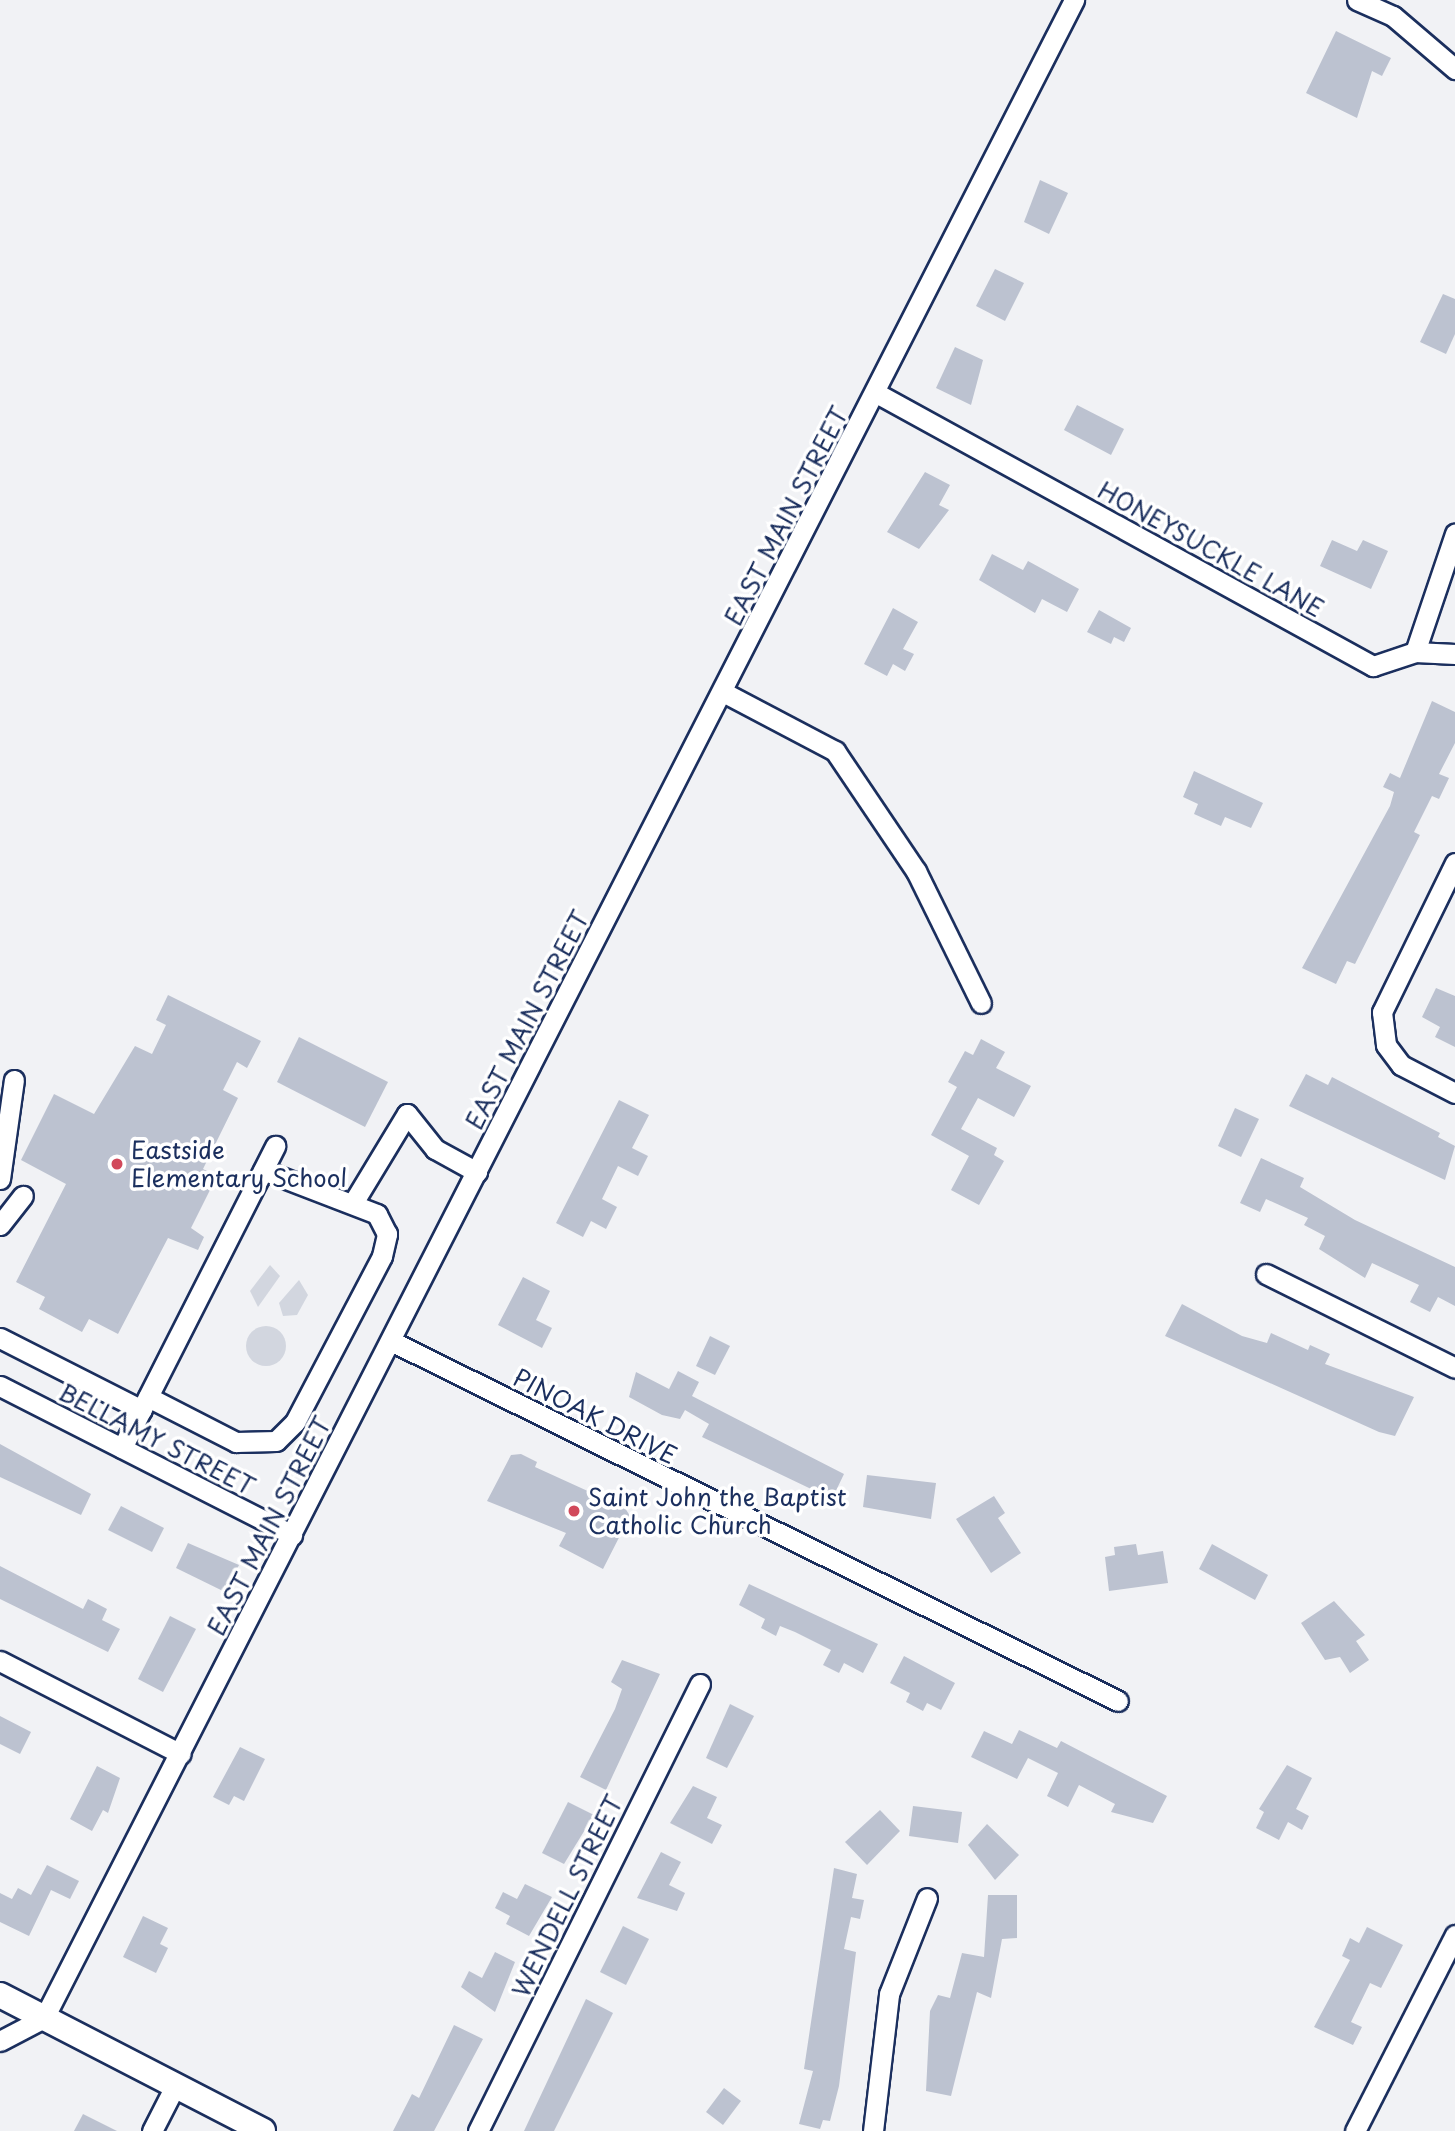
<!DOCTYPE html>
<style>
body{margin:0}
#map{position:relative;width:1455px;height:2131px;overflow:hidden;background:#f1f2f5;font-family:"Playpen Sans",sans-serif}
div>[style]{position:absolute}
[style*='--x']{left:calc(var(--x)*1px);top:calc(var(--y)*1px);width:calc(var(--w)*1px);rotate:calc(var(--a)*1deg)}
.green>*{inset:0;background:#d2d6df}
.round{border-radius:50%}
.building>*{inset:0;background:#bcc2d0}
.roads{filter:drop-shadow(2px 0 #1b2f5e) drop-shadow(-2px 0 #1b2f5e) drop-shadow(0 2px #1b2f5e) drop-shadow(0 -2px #1b2f5e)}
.minor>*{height:19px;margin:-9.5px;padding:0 9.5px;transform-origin:9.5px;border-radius:9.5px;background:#fff}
.major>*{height:24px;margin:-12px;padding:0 12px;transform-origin:12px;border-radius:12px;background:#fff}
.dots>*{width:19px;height:19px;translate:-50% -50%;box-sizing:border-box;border:4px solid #fff;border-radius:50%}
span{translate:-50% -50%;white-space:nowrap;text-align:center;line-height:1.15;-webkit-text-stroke:7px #fff;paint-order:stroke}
.street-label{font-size:24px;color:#1b2f5e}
.poi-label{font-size:24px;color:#1b2f5e}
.left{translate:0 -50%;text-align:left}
</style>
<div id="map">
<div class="green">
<div style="clip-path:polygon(270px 1265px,280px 1276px,258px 1307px,250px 1291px)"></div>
<div style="clip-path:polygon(299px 1280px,308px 1295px,297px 1315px,283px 1316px,279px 1303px)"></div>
<div class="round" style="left:246px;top:1326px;width:40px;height:40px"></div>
</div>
<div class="building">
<div style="clip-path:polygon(1336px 31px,1391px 58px,1382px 76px,1372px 71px,1357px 118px,1306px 93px)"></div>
<div style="clip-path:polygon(1040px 180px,1068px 193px,1049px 234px,1024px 222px)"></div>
<div style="clip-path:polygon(995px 269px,1024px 283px,1005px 321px,976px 306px)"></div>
<div style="clip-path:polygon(1443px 294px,1455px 299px,1455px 334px,1446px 354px,1420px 342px)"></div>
<div style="clip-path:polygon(955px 347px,983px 360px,971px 405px,936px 388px)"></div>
<div style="clip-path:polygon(1077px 405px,1124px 429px,1111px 455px,1064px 430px)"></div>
<div style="clip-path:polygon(925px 472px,950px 485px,939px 505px,949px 510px,919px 549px,887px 532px)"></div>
<div style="clip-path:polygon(1332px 540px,1357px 551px,1363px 540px,1388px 551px,1371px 589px,1320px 566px)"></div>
<div style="clip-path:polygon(992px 554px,1023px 570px,1028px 561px,1079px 589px,1067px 612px,1042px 599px,1035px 613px,979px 580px)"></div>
<div style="clip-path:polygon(893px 608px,918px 622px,903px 649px,914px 654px,905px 671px,893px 664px,887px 676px,864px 664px)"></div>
<div style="clip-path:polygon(1099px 610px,1131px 628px,1124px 642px,1114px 637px,1111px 644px,1087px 632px)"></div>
<div style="clip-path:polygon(1432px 701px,1455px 712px,1455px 743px,1439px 774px,1449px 778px,1439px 799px,1432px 796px,1414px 832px,1420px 835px,1355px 964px,1347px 961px,1336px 984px,1302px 968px,1390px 806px,1394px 792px,1383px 787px,1390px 773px,1400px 778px)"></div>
<div style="clip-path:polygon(1194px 771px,1263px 803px,1251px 828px,1225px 817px,1221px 826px,1194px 814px,1198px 804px,1183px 797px)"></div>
<div style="clip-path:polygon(1436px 988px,1455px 996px,1455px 1047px,1435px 1037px,1440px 1027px,1422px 1017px)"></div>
<div style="clip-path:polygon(168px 995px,261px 1041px,247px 1068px,237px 1062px,223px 1090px,238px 1098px,203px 1169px,217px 1176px,191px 1228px,204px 1237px,198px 1250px,168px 1238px,118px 1334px,89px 1319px,82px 1332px,39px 1309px,45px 1297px,16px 1282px,66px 1184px,21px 1160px,54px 1094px,94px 1114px,135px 1046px,152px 1054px,166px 1025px,156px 1020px)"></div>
<div style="clip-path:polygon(299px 1037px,388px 1082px,365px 1127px,277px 1082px)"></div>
<div style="clip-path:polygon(981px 1039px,1005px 1052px,996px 1068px,1031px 1086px,1014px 1117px,978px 1098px,961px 1129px,997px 1148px,994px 1155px,1004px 1161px,979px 1205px,951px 1190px,969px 1156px,931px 1135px,957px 1087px,948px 1082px,965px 1051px,973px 1055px)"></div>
<div style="clip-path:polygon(1306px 1074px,1328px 1085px,1332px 1077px,1440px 1133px,1438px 1137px,1455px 1146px,1445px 1180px,1289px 1106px)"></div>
<div style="clip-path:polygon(619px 1100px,649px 1115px,632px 1148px,648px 1156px,638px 1176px,618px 1166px,602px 1199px,617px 1207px,606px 1229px,591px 1221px,583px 1237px,556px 1223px)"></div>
<div style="clip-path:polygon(1235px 1108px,1259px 1119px,1241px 1157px,1218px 1146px)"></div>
<div style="clip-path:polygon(1261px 1158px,1304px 1178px,1300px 1187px,1355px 1220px,1455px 1267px,1455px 1306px,1438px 1297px,1430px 1312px,1410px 1302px,1419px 1285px,1372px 1263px,1365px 1278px,1319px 1249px,1325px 1236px,1304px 1225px,1308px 1218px,1266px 1199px,1260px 1212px,1240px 1203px)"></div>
<div style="clip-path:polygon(523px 1277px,550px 1291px,536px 1320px,552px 1328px,542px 1348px,498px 1325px)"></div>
<div style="clip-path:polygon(1182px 1304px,1242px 1336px,1267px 1343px,1271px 1333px,1308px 1350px,1310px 1345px,1330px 1354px,1325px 1364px,1414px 1397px,1395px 1436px,1379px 1432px,1165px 1336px)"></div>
<div style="clip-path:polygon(710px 1336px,730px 1346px,715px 1375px,696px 1366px)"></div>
<div style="clip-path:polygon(678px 1371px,699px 1382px,692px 1396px,844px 1474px,832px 1499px,702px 1437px,709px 1424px,685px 1410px,680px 1419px,662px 1415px,629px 1397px,636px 1372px,669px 1389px)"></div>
<div style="clip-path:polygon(0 1444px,91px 1494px,81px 1515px,0 1477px)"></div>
<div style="clip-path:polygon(521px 1454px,537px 1462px,535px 1467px,625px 1508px,630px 1516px,603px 1569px,559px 1546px,566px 1533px,487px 1501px,511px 1455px)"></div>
<div style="clip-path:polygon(867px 1475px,936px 1483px,931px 1519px,863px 1507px)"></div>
<div style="clip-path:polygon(994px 1496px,1005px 1513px,998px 1518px,1021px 1553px,991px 1573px,956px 1519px)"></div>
<div style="clip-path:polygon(121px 1506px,164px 1528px,152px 1552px,108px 1530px)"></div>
<div style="clip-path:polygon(188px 1543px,239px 1565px,225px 1592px,176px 1568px)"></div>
<div style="clip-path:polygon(1136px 1544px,1138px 1555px,1163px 1551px,1168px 1583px,1109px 1591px,1105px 1557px,1115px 1555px,1114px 1547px)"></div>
<div style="clip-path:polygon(1212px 1544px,1268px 1575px,1255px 1600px,1199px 1569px)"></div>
<div style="clip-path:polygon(0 1566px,83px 1609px,88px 1599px,107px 1609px,102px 1620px,120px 1629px,108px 1652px,0 1599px)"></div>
<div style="clip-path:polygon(749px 1584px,878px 1644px,863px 1673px,844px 1663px,839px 1673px,823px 1665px,831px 1650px,795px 1632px,780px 1626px,776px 1636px,761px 1628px,765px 1619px,739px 1605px)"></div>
<div style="clip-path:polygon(1334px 1601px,1365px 1635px,1356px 1641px,1369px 1660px,1350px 1673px,1340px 1657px,1325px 1660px,1301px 1623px)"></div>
<div style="clip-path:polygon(170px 1616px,196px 1629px,163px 1692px,138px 1679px)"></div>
<div style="clip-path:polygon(904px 1656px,955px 1683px,941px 1710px,927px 1703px,923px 1711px,906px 1702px,910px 1693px,890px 1683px)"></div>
<div style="clip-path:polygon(622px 1660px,660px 1674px,606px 1790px,580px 1777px,615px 1709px,622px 1689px,611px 1682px)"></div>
<div style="clip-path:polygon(730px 1704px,754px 1716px,727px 1768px,706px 1758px)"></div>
<div style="clip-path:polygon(0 1716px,31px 1732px,20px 1754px,0 1744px)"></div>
<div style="clip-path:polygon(1019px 1730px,1057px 1748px,1061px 1741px,1167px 1796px,1153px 1823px,1111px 1812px,1115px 1804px,1079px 1785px,1068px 1807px,1047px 1796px,1058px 1773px,1028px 1758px,1017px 1779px,971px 1757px,984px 1731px,1012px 1744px)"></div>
<div style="clip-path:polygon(240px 1747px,265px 1759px,244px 1801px,234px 1796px,229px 1805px,213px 1797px)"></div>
<div style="clip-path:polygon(1287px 1765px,1312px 1778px,1296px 1809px,1309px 1816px,1302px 1830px,1288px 1822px,1279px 1840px,1256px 1828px,1264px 1812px,1259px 1809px)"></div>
<div style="clip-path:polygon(97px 1766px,120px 1778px,108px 1813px,103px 1810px,92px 1831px,70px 1819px)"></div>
<div style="clip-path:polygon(693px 1786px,717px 1797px,707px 1818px,722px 1825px,712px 1844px,670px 1823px)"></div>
<div style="clip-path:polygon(568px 1802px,594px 1815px,564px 1864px,542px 1853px)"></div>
<div style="clip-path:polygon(913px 1806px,962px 1812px,958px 1843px,909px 1836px)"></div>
<div style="clip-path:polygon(880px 1810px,900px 1831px,867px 1865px,845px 1842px)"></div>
<div style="clip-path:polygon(987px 1824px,1019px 1855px,995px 1880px,968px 1845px)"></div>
<div style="clip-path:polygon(661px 1852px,681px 1862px,669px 1885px,685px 1893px,677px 1911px,637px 1898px)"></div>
<div style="clip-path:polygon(47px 1865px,79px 1881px,70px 1899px,51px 1890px,29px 1936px,0 1922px,0 1893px,12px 1899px,18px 1888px,31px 1895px)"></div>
<div style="clip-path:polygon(834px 1868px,857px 1874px,852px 1898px,864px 1900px,860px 1919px,851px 1917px,844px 1949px,856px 1952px,839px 2086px,830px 2121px,823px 2120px,820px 2129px,799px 2124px,813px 2071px,804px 2069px)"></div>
<div style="clip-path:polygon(525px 1884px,552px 1897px,529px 1936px,506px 1924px,510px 1916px,495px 1908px,503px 1892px,517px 1899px)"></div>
<div style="clip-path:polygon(988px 1895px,1017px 1895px,1017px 1938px,1002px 1939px,991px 1998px,977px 1992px,951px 2096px,926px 2091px,930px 2011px,938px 1995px,950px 1998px,962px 1953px,984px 1957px)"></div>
<div style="clip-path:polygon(143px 1916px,168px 1928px,160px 1944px,168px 1948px,156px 1973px,123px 1957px)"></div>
<div style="clip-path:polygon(623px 1926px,649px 1939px,626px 1985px,600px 1972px)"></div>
<div style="clip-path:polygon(1367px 1927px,1403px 1945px,1381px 1988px,1370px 1983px,1351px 2022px,1362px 2027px,1353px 2045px,1314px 2027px,1350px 1960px,1342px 1956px,1350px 1938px,1359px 1943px)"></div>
<div style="clip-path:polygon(495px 1952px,515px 1962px,495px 2012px,461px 1987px,469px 1971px,482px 1978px)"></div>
<div style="clip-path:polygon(586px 1999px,613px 2013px,554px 2131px,524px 2131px)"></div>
<div style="clip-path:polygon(454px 2025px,483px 2039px,434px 2131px,393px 2131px,412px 2094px,419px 2098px)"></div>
<div style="clip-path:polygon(724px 2088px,741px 2101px,723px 2125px,706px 2112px)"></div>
<div style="clip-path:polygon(83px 2114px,117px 2131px,74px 2131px)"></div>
</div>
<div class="roads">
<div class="minor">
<div style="--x:1357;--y:0;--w:39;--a:24"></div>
<div style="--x:1393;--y:16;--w:82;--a:40.5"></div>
<div style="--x:878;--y:394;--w:565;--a:28.79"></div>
<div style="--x:1373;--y:666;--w:44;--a:-18.4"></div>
<div style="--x:1415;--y:652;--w:125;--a:-71.3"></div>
<div style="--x:1415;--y:652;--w:40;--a:2.9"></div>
<div style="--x:723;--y:692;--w:127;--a:27.8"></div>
<div style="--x:835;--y:751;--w:145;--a:56"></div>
<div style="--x:916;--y:871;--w:147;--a:63.8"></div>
<div style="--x:1455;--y:863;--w:166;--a:116.1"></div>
<div style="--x:1382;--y:1012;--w:33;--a:83"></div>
<div style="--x:1386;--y:1045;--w:25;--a:53"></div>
<div style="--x:1401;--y:1065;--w:61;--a:27.4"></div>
<div style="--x:0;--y:1179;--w:100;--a:-82"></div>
<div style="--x:353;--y:1203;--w:104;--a:-58.8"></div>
<div style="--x:407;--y:1114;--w:45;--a:51.3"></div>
<div style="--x:435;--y:1149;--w:48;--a:28.7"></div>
<div style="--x:0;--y:1225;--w:37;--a:-52"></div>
<div style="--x:1266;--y:1274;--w:211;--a:26.4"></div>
<div style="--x:0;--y:1338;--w:159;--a:26.9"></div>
<div style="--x:391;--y:1341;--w:811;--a:26.34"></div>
<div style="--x:0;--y:1386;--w:328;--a:27"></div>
<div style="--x:148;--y:1397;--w:99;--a:27.1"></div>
<div style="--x:236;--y:1442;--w:40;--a:-1.4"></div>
<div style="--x:276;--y:1441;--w:27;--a:-45"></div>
<div style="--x:295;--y:1422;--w:187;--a:-62.3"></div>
<div style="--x:382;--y:1256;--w:23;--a:-77"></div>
<div style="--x:387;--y:1234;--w:22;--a:-117"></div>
<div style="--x:377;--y:1214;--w:122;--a:-158.9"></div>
<div style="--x:122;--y:1448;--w:339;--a:-63.1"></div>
<div style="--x:0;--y:1661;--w:203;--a:27.2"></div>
<div style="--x:0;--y:2041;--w:50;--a:-27.6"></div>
<div style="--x:44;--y:2018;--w:2266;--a:-62.96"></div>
<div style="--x:152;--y:2131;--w:51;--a:-62.9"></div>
<div style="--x:478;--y:2131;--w:499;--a:-63.6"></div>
<div style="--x:873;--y:2131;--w:138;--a:-83.3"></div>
<div style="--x:889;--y:1994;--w:103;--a:-68.4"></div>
<div style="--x:1355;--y:2131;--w:220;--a:-63"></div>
</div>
<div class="major">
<div style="--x:0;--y:1995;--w:296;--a:27.3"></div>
</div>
</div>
<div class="dots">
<div style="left:117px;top:1164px;background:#d1495b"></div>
<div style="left:574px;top:1511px;background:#d1495b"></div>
</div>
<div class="street-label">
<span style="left:786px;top:516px;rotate:-63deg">EAST MAIN STREET</span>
<span style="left:1211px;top:549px;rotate:29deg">HONEYSUCKLE LANE</span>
<span style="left:527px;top:1020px;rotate:-63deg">EAST MAIN STREET</span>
<span style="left:595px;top:1416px;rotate:27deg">PINOAK DRIVE</span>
<span style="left:157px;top:1439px;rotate:27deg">BELLAMY STREET</span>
<span style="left:269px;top:1526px;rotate:-63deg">EAST MAIN STREET</span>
<span style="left:567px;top:1896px;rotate:-64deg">WENDELL STREET</span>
</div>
<div class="poi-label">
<span class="left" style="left:131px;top:1164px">Eastside<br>Elementary School</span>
<span class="left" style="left:588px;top:1511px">Saint John the Baptist<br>Catholic Church</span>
</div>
</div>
